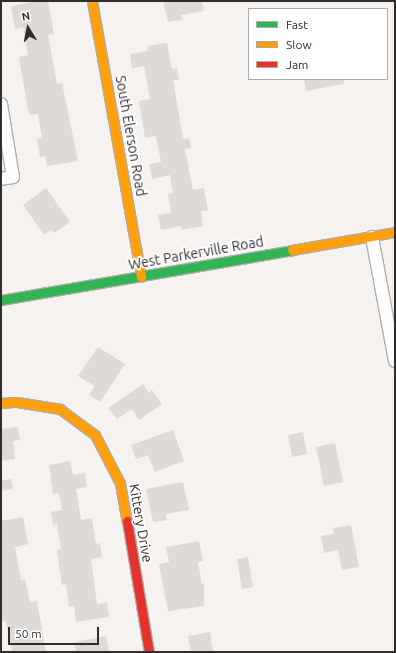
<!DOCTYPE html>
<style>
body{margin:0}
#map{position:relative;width:396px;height:653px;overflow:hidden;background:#f6f2ef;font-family:Ubuntu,sans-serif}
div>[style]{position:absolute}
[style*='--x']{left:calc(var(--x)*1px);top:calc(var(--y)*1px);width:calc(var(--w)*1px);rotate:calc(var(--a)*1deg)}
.building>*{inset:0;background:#dddad7}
.roads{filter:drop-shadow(1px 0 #b0adab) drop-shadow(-1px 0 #b0adab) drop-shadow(0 1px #b0adab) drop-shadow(0 -1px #b0adab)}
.street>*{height:12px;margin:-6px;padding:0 6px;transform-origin:6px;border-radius:6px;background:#fefdfd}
.fast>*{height:9px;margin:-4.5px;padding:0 4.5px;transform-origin:4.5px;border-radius:4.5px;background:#30b455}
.slow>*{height:9px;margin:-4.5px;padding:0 4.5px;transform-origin:4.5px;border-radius:4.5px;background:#ff9f0a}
.jam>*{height:9px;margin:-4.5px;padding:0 4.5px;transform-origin:4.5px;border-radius:4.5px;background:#e5322d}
span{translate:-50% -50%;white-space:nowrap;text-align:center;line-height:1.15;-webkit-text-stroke:3.5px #fff;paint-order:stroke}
.street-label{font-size:14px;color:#302d2b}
.frame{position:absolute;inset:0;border:2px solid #302d2b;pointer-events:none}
.legend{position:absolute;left:248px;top:8px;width:140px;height:72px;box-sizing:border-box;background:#fff;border:1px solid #acabaa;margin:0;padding:5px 7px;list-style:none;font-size:12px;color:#302d2b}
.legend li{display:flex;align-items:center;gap:8px;height:20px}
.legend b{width:20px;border:1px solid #acabaa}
.north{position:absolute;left:8px;top:8px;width:40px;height:40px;-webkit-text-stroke:3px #fff;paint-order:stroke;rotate:350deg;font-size:11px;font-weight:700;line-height:16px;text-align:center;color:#302d2b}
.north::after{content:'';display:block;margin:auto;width:14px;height:18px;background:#302d2b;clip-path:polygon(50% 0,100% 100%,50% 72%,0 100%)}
.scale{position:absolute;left:8px;top:627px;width:91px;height:18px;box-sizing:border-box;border:2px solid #302d2b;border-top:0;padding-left:5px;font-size:12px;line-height:14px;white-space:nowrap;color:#302d2b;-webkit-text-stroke:3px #fff;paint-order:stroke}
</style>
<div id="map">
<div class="building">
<div style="clip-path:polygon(37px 1px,48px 1px,54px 34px,48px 35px,57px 84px,62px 83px,78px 161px,47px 166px,45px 156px,40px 157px,37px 139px,42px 138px,38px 114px,29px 115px,19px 57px,28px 55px,23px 27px,15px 29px,11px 6px)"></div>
<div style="clip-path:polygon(163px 1px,202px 1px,204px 11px,181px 15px,182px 20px,168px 22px)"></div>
<div style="clip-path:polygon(167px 43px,172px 69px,177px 68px,179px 80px,173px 80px,183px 139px,189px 138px,191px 148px,185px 149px,193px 190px,204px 188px,208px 210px,201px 211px,203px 226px,181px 230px,181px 226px,161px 230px,158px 215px,171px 213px,168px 194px,173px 193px,170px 175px,152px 179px,149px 164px,161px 162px,156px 136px,145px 138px,139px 101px,150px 99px,144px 66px,132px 68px,130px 54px,148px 51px,147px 46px)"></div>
<div style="clip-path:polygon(304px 79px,344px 79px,344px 84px,306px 91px)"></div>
<div style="clip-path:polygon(46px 188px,70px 222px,54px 233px,51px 230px,44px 235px,23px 205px)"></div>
<div style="clip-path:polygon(98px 347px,125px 364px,100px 402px,89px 395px,95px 386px,78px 376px)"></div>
<div style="clip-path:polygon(143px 384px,149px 393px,152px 390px,162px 404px,139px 420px,132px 409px,117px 419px,108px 408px)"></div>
<div style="clip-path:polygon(18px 427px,20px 440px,13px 441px,15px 459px,1px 461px,1px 429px)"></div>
<div style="clip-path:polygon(173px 430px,184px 461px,155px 472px,148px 455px,136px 459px,131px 445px)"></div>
<div style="clip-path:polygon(303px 432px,307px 454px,292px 457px,288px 435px)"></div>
<div style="clip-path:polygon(335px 443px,343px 482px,324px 486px,316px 447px)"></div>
<div style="clip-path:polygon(70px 461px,73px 475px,85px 473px,87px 487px,76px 489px,81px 520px,92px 518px,96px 544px,100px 543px,102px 557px,91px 559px,97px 604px,107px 603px,109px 617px,76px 622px,74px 606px,69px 607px,66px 584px,62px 585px,57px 550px,61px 549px,57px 524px,53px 525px,51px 512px,62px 510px,59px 493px,53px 494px,49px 465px)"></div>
<div style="clip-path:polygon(11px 479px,13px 489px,1px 491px,1px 481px)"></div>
<div style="clip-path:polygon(183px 482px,189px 510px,166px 514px,167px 520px,153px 522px,146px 489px)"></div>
<div style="clip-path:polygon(23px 517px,28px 544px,15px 547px,21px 580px,25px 579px,30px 602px,37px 601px,46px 652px,12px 652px,6px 621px,1px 622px,1px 521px)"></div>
<div style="clip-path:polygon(351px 525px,359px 567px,342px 570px,338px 550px,324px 553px,321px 536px,334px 534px,333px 528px)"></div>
<div style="clip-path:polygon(199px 541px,203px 561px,198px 562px,202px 584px,204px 583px,204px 606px,168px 611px,159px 564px,169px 562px,166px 547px)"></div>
<div style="clip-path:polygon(248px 557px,253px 587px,242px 589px,237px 559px)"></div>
<div style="clip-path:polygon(210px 632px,213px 652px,191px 652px,188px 636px)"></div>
<div style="clip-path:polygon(106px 636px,109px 652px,76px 652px,74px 642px)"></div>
</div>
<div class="roads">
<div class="street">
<div style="--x:1;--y:104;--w:74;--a:80.7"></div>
<div style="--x:13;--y:177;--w:12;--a:171"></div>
<div style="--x:372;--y:237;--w:126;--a:79.5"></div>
</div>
<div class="fast">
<div style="--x:1;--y:300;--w:295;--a:-9.7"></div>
</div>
<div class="slow">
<div style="--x:92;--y:1;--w:280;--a:79.9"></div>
<div style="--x:292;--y:250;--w:105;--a:-9.9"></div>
<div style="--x:1;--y:403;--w:16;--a:-4"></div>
<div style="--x:17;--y:402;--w:44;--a:9.2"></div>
<div style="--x:60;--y:409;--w:44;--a:36.6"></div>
<div style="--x:95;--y:435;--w:54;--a:62.5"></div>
<div style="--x:120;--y:483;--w:39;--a:80"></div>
</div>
<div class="jam">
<div style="--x:127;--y:521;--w:133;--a:80.5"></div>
</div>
</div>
<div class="street-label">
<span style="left:131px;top:136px;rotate:80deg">South Elerson Road</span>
<span style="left:196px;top:253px;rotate:-10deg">West Parkerville Road</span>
<span style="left:141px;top:523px;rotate:80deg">Kittery Drive</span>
</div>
<div class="frame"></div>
<ul class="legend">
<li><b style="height:5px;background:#30b455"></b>Fast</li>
<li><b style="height:5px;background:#ff9f0a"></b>Slow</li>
<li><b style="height:5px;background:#e5322d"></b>Jam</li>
</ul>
<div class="north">N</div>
<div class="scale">50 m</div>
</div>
